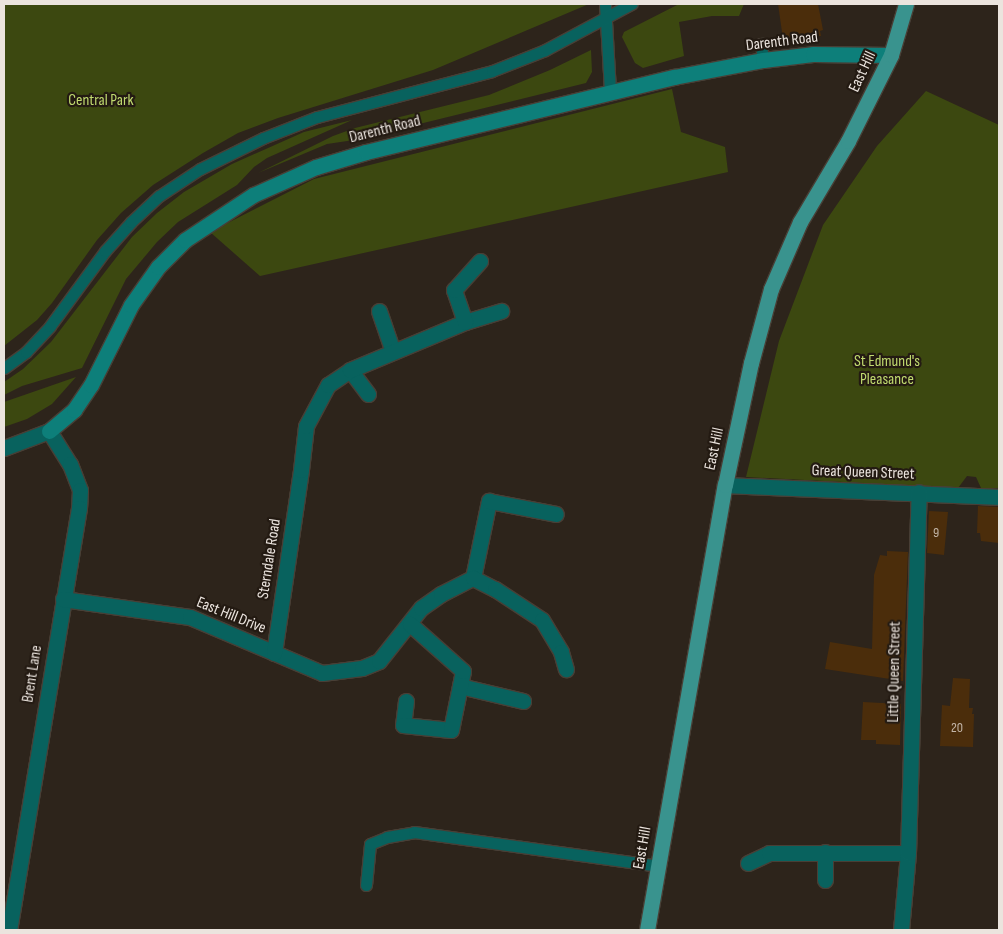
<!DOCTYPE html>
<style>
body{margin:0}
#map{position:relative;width:1003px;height:934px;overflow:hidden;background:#2d241b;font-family:"Sofia Sans Condensed",sans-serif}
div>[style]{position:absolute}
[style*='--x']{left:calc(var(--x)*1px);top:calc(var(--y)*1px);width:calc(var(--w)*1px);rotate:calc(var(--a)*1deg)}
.green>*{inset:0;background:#3c4810}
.building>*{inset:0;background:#4b2d0b}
.roads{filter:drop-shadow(1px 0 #483f36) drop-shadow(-1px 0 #483f36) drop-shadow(0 1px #483f36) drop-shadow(0 -1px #483f36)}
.lane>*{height:11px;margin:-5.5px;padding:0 5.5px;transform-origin:5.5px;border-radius:5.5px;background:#08625e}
.street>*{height:15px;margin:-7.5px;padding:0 7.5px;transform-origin:7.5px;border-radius:7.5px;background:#08625e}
.secondary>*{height:15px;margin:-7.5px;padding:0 7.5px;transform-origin:7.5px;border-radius:7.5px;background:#0d7f7a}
.primary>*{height:15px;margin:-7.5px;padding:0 7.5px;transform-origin:7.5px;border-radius:7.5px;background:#39938e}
span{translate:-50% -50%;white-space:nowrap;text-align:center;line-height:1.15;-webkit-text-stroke:4.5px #231a12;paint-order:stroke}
.number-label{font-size:14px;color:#c3b6a9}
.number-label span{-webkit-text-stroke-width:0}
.street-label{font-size:16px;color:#ebe4de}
.park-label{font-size:16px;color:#c0da6f}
.frame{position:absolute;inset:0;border:5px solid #ebe4de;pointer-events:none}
</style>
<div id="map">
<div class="green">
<div style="clip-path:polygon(4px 4px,589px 4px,433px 70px,278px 118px,238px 133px,203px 153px,153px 185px,121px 213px,97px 240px,52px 303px,37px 320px,4px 346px)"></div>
<div style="clip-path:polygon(679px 4px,744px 4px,739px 16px,712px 16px,679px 22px,684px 56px,643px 68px,635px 63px,622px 37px,624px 32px)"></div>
<div style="clip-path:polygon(591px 50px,592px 72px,586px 83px,354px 140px,327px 144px,258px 173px,333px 136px,355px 128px,489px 95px,550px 70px)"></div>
<div style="clip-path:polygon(672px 89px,681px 132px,725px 147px,728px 172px,260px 276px,210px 232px,314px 179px)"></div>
<div style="clip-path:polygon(926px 91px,999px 125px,999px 488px,981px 488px,976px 477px,967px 476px,958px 488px,746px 477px,779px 341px,823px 225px,877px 146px)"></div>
<div style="clip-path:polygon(352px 120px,267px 158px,254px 167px,237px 185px,178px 222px,157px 242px,126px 279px,82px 368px,22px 386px,4px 395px,4px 382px,23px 369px,51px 342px,132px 237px,157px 213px,184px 192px,232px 164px,304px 132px)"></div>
<div style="clip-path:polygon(76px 377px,52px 404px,27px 419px,4px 427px,4px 402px)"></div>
</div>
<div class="building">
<div style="clip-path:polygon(778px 4px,818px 4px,823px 30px,820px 31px,821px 36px,783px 39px)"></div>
<div style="clip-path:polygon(978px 506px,999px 507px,999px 543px,981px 541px,980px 533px,977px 533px)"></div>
<div style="clip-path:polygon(929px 511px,948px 512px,944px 555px,927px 553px)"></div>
<div style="clip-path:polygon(887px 551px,908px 552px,903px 681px,825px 669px,830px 642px,872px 649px,874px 575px,880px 555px,887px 556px)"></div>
<div style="clip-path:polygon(953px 678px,970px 679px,969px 708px,973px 708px,972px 714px,974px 714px,973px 747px,940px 746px,942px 705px,950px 706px)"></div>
<div style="clip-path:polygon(863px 702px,901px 704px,900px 745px,876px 744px,876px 740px,861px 740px)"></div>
</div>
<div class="roads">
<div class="lane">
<div style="--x:605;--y:4;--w:87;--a:86.7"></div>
<div style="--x:761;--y:44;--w:16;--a:83"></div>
<div style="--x:4;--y:368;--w:27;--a:-36"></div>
<div style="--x:26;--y:352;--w:35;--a:-47"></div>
<div style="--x:50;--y:326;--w:93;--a:-53.7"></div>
<div style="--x:105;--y:251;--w:39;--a:-48"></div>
<div style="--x:131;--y:222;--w:38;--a:-43"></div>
<div style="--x:159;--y:196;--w:49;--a:-33.4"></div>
<div style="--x:200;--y:169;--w:70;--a:-26.2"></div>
<div style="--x:263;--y:138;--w:58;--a:-21.3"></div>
<div style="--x:317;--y:117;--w:181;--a:-14.7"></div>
<div style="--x:492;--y:71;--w:57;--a:-21.6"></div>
<div style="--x:545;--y:50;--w:98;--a:-28.1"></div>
<div style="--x:366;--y:885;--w:41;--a:-84.4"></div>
<div style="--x:370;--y:844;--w:18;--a:-22"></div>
<div style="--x:387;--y:837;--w:27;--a:-10"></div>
<div style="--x:414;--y:832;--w:246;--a:7.9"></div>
</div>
<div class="street">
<div style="--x:379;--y:311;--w:43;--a:71.1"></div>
<div style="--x:465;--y:322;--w:38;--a:-17"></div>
<div style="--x:350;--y:370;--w:30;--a:53"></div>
<div style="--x:4;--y:448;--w:48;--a:-20.7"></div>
<div style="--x:49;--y:431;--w:39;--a:58"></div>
<div style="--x:70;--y:464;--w:28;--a:69"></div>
<div style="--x:80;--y:490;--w:18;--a:93"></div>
<div style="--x:79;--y:508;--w:428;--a:99.4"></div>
<div style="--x:725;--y:485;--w:274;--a:2.5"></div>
<div style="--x:473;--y:578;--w:79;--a:-78.3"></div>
<div style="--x:489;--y:501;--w:68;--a:11"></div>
<div style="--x:63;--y:599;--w:128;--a:8.1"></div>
<div style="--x:190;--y:617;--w:143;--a:23"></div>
<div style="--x:322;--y:673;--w:40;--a:-7.1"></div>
<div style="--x:362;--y:668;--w:18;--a:-22"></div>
<div style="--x:379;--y:661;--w:68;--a:-51.6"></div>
<div style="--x:421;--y:608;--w:24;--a:-35"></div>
<div style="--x:441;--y:594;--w:36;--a:-27"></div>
<div style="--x:473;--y:578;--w:25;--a:27"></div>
<div style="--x:495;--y:589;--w:56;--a:33.4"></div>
<div style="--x:542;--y:620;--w:37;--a:59"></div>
<div style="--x:561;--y:652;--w:18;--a:74"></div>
<div style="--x:274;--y:653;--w:185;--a:-81.6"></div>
<div style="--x:301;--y:470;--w:44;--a:-83.5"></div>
<div style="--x:306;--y:426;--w:47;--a:-61.8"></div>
<div style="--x:328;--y:385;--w:27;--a:-34"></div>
<div style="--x:350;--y:370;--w:125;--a:-22.7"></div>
<div style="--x:465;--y:322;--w:34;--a:-109"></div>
<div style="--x:454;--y:290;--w:39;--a:-48"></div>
<div style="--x:460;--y:686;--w:65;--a:13.4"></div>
<div style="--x:406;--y:701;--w:24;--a:97"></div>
<div style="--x:403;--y:725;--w:48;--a:5.9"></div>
<div style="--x:451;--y:730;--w:60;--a:-78.5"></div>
<div style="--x:463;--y:671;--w:71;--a:-138.4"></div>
<div style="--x:825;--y:852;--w:28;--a:90"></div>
<div style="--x:748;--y:863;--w:23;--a:-25"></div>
<div style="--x:769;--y:853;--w:139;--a:0"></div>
<div style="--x:901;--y:930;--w:77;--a:-84.8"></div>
<div style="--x:908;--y:853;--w:361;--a:-88.3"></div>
</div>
<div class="secondary">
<div style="--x:49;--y:431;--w:33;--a:-40"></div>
<div style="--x:74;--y:410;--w:30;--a:-56"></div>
<div style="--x:91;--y:385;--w:89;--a:-63.4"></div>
<div style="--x:131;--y:305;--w:47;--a:-54.6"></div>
<div style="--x:158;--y:267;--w:38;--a:-45"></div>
<div style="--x:185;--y:240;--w:82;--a:-33.5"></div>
<div style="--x:253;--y:195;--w:69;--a:-24"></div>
<div style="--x:316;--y:167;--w:52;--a:-16.7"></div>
<div style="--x:366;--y:152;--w:317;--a:-13.7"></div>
<div style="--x:674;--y:77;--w:91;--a:-10.8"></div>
<div style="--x:763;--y:60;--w:50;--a:-6.8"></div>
<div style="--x:813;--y:54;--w:78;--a:0.7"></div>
</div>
<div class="primary">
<div style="--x:647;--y:930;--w:452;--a:-80.1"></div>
<div style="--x:725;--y:485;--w:125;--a:-78"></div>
<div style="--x:751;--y:363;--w:77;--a:-74.9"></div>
<div style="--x:771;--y:289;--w:73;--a:-66.6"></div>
<div style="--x:800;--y:222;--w:94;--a:-59.3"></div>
<div style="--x:848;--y:141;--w:96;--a:-63.4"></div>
<div style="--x:891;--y:55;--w:53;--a:-73.6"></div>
</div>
</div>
<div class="number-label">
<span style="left:936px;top:533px">9</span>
<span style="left:957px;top:728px">20</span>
</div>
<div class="street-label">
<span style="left:782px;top:42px;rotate:-7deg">Darenth Road</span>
<span style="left:863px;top:72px;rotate:-65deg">East Hill</span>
<span style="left:385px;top:130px;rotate:-14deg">Darenth Road</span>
<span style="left:715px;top:449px;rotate:-78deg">East Hill</span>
<span style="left:863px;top:473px;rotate:2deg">Great Queen Street</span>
<span style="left:270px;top:559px;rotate:-81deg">Sterndale Road</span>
<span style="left:231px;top:616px;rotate:22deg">East Hill Drive</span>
<span style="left:895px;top:672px;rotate:-89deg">Little Queen Street</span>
<span style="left:33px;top:674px;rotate:-81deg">Brent Lane</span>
<span style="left:643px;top:848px;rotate:-80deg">East Hill</span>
</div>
<div class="park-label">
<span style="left:101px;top:101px">Central Park</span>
<span style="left:887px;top:371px">St Edmund's<br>Pleasance</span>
</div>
<div class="frame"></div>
</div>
